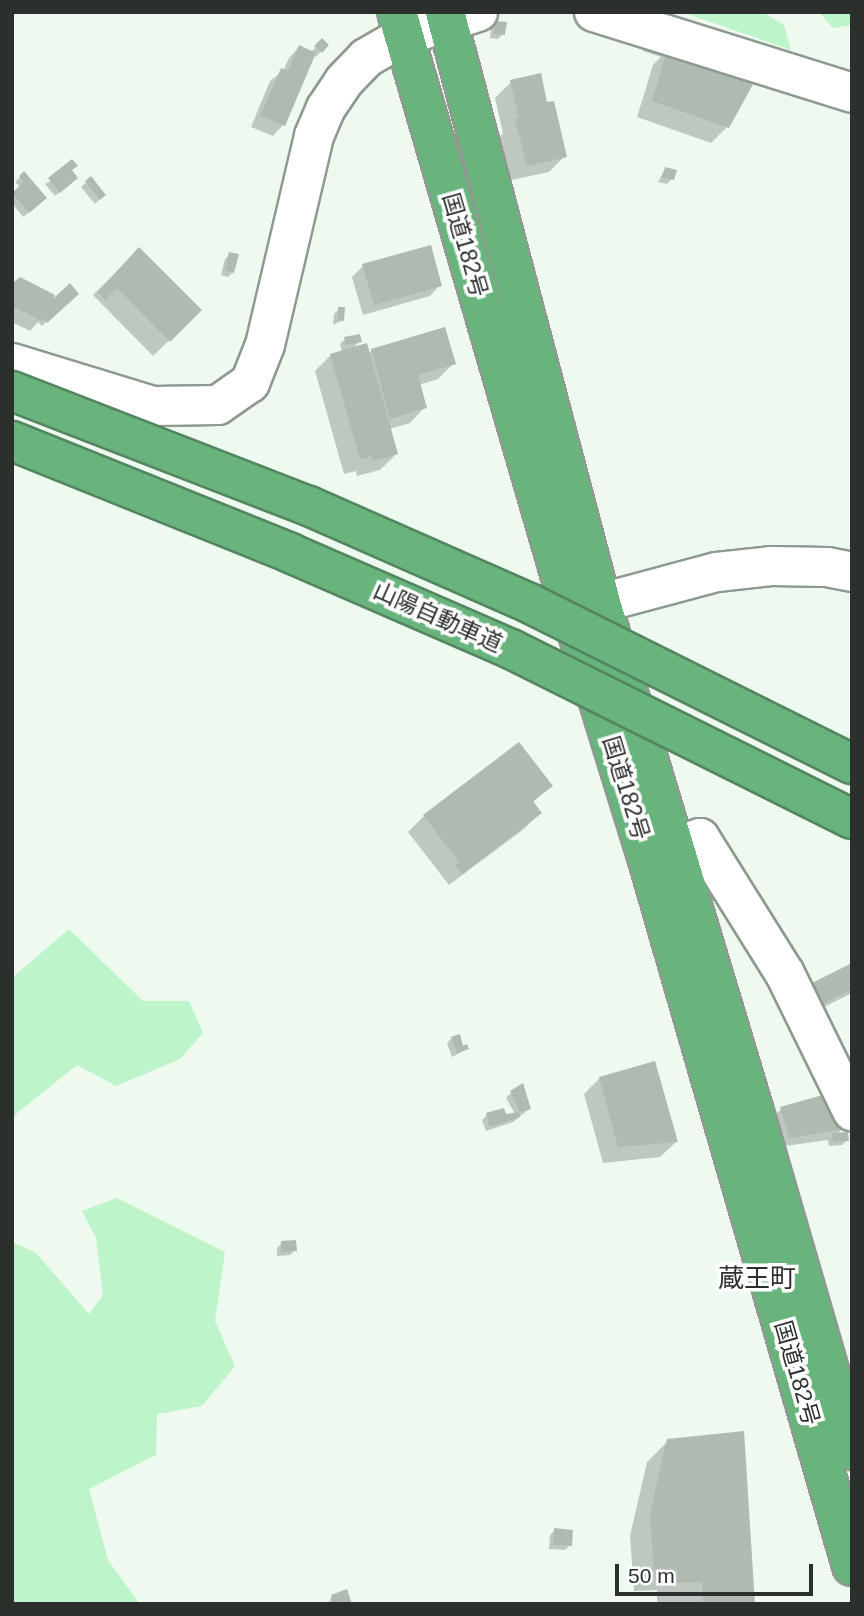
<!DOCTYPE html>
<meta charset="utf-8">
<style>
body{margin:0}
#map{position:relative;width:864px;height:1616px;overflow:hidden;background:#eefaf0;font-family:Helvetica,"Noto Sans JP",sans-serif}
div>[style]{position:absolute}
[style*='--x']{left:calc(var(--x)*1px);top:calc(var(--y)*1px);width:calc(var(--w)*1px);rotate:calc(var(--a)*1deg)}
.green>*{inset:0;background:#bef4ca}
.shadow>*{inset:0;background:#0003}
.building>*{inset:0;background:#afbab1}
.roads{filter:drop-shadow(2px 0 #8e9990) drop-shadow(-2px 0 #8e9990) drop-shadow(0 2px #8e9990) drop-shadow(0 -2px #8e9990)}
.minor>*{height:38px;margin:-19px;padding:0 19px;transform-origin:19px;border-radius:19px;background:#fff}
.highway>*{height:38px;margin:-19px;padding:0 19px;transform-origin:19px;border-radius:19px;background:#68b47c}
.bridges{filter:drop-shadow(2px 0 #538660) drop-shadow(-2px 0 #538660) drop-shadow(0 2px #538660) drop-shadow(0 -2px #538660)}
.highway-bridge>*{height:38px;margin:-19px;padding:0 19px;transform-origin:19px;border-radius:19px;background:#68b47c}
span{translate:-50% -50%;white-space:nowrap;text-align:center;line-height:1.15;-webkit-text-stroke:7px #fff;paint-order:stroke}
.street-label{font-size:23px;color:#2c302d}
.quarter-label{font-size:26px;color:#2c302d}
.frame{position:absolute;inset:0;border:14px solid #2c302d;pointer-events:none}
.scale{position:absolute;left:615px;top:1564px;width:198px;height:32px;box-sizing:border-box;border:4px solid #2c302d;border-top:0;padding-left:9px;font-size:21px;line-height:24px;white-space:nowrap;color:#2c302d;-webkit-text-stroke:5px #fff;paint-order:stroke}
</style>
<div id="map">
<div class="green">
<div style="clip-path:polygon(682px 12px,762px 12px,784px 25px,791px 50px)"></div>
<div style="clip-path:polygon(819px 12px,852px 12px,852px 25px,833px 28px)"></div>
<div style="clip-path:polygon(69px 929px,143px 1001px,189px 1001px,203px 1033px,180px 1059px,116px 1086px,77px 1065px,17px 1113px,12px 1122px,12px 978px)"></div>
<div style="clip-path:polygon(117px 1198px,225px 1252px,215px 1321px,235px 1366px,202px 1406px,157px 1414px,156px 1455px,89px 1489px,108px 1560px,139px 1603px,144px 1604px,12px 1604px,12px 1242px,36px 1253px,89px 1314px,103px 1295px,96px 1238px,82px 1211px)"></div>
</div>
<div class="shadow">
<div style="clip-path:polygon(496px 23px,503px 34px,498px 39px,490px 38px,491px 28px)"></div>
<div style="clip-path:polygon(322px 41px,327px 45px,316px 57px,314px 55px,283px 125px,273px 136px,251px 127px,270px 81px,283px 71px,289px 58px,299px 47px,311px 52px)"></div>
<div style="clip-path:polygon(665px 45px,663px 56px,669px 49px,727px 127px,711px 143px,637px 117px,653px 65px,661px 57px,643px 51px,645px 46px)"></div>
<div style="clip-path:polygon(511px 82px,546px 105px,565px 156px,549px 172px,511px 180px,500px 137px,503px 133px,495px 98px)"></div>
<div style="clip-path:polygon(665px 169px,672px 179px,667px 184px,658px 182px)"></div>
<div style="clip-path:polygon(70px 171px,71px 183px,55px 196px,45px 184px)"></div>
<div style="clip-path:polygon(24px 173px,40px 203px,23px 217px,12px 203px,12px 194px,20px 187px,15px 182px)"></div>
<div style="clip-path:polygon(90px 179px,104px 195px,95px 204px,81px 187px)"></div>
<div style="clip-path:polygon(139px 249px,200px 310px,153px 356px,93px 295px)"></div>
<div style="clip-path:polygon(230px 254px,233px 272px,228px 277px,221px 275px,225px 259px)"></div>
<div style="clip-path:polygon(363px 266px,440px 285px,430px 296px,363px 315px,352px 277px)"></div>
<div style="clip-path:polygon(15px 281px,48px 305px,77px 294px,42px 326px,38px 322px,30px 331px,12px 322px,12px 284px)"></div>
<div style="clip-path:polygon(339px 309px,343px 320px,333px 325px,334px 314px)"></div>
<div style="clip-path:polygon(345px 339px,360px 341px,351px 350px,368px 354px,372px 350px,454px 363px,438px 379px,419px 385px,425px 407px,410px 423px,389px 429px,396px 454px,380px 470px,357px 476px,356px 471px,344px 474px,315px 371px,331px 355px,342px 352px,340px 344px)"></div>
<div style="clip-path:polygon(550px 786px,532px 803px,540px 813px,524px 829px,449px 885px,408px 832px,424px 816px)"></div>
<div style="clip-path:polygon(852px 966px,852px 993px,810px 1014px)"></div>
<div style="clip-path:polygon(452px 1038px,467px 1049px,452px 1057px,447px 1043px)"></div>
<div style="clip-path:polygon(600px 1078px,676px 1142px,660px 1157px,603px 1163px,584px 1094px)"></div>
<div style="clip-path:polygon(511px 1093px,529px 1109px,513px 1122px,486px 1131px,482px 1120px,487px 1115px,515px 1114px,506px 1098px)"></div>
<div style="clip-path:polygon(781px 1109px,842px 1129px,836px 1135px,847px 1140px,842px 1145px,829px 1146px,828px 1140px,778px 1147px,770px 1120px)"></div>
<div style="clip-path:polygon(282px 1243px,295px 1250px,290px 1255px,277px 1256px,277px 1248px)"></div>
<div style="clip-path:polygon(668px 1441px,752px 1604px,657px 1603px,657px 1590px,634px 1591px,630px 1536px,647px 1462px)"></div>
<div style="clip-path:polygon(555px 1530px,570px 1545px,565px 1550px,549px 1549px,550px 1535px)"></div>
<div style="clip-path:polygon(332px 1596px,350px 1604px,328px 1604px)"></div>
</div>
<div class="building">
<div style="clip-path:polygon(495px 21px,507px 22px,505px 35px,494px 34px)"></div>
<div style="clip-path:polygon(322px 38px,329px 45px,322px 53px,314px 46px)"></div>
<div style="clip-path:polygon(299px 45px,316px 53px,285px 126px,260px 116px,281px 68px,288px 71px)"></div>
<div style="clip-path:polygon(668px 47px,757px 77px,729px 128px,652px 101px)"></div>
<div style="clip-path:polygon(541px 73px,547px 102px,554px 101px,567px 157px,527px 166px,515px 119px,519px 118px,510px 80px)"></div>
<div style="clip-path:polygon(72px 159px,78px 166px,72px 170px,78px 178px,60px 193px,48px 178px)"></div>
<div style="clip-path:polygon(665px 167px,677px 170px,674px 180px,662px 177px)"></div>
<div style="clip-path:polygon(24px 171px,47px 198px,29px 213px,12px 193px,24px 182px,19px 176px)"></div>
<div style="clip-path:polygon(91px 176px,106px 195px,100px 200px,85px 181px)"></div>
<div style="clip-path:polygon(431px 245px,442px 286px,374px 305px,362px 264px)"></div>
<div style="clip-path:polygon(139px 247px,202px 310px,170px 342px,117px 288px,105px 300px,98px 292px)"></div>
<div style="clip-path:polygon(229px 252px,239px 254px,234px 273px,225px 270px)"></div>
<div style="clip-path:polygon(20px 277px,55px 295px,54px 298px,70px 283px,79px 294px,47px 323px,44px 318px,42px 321px,12px 306px,12px 284px)"></div>
<div style="clip-path:polygon(338px 307px,345px 307px,344px 321px,338px 320px)"></div>
<div style="clip-path:polygon(445px 327px,456px 364px,418px 375px,427px 408px,390px 419px,371px 349px)"></div>
<div style="clip-path:polygon(360px 334px,362px 342px,346px 345px,344px 337px)"></div>
<div style="clip-path:polygon(367px 343px,398px 454px,373px 461px,372px 456px,360px 459px,330px 354px)"></div>
<div style="clip-path:polygon(519px 742px,553px 786px,533px 801px,542px 813px,462px 874px,455px 865px,459px 862px,423px 815px)"></div>
<div style="clip-path:polygon(852px 963px,852px 989px,821px 1005px,810px 984px)"></div>
<div style="clip-path:polygon(460px 1034px,463px 1046px,467px 1044px,469px 1049px,457px 1053px,451px 1037px)"></div>
<div style="clip-path:polygon(655px 1061px,678px 1142px,618px 1147px,599px 1077px)"></div>
<div style="clip-path:polygon(523px 1083px,531px 1109px,520px 1112px,510px 1091px)"></div>
<div style="clip-path:polygon(830px 1093px,844px 1129px,789px 1138px,780px 1107px)"></div>
<div style="clip-path:polygon(504px 1108px,506px 1114px,519px 1112px,520px 1117px,490px 1127px,486px 1113px)"></div>
<div style="clip-path:polygon(848px 1132px,849px 1141px,833px 1142px,832px 1133px)"></div>
<div style="clip-path:polygon(296px 1240px,297px 1251px,281px 1252px,281px 1241px)"></div>
<div style="clip-path:polygon(744px 1431px,755px 1604px,703px 1604px,702px 1582px,677px 1583px,677px 1570px,654px 1571px,650px 1514px,667px 1439px)"></div>
<div style="clip-path:polygon(554px 1528px,573px 1530px,572px 1546px,553px 1545px)"></div>
<div style="clip-path:polygon(347px 1589px,352px 1604px,334px 1604px,331px 1595px)"></div>
</div>
<div class="roads">
<div class="minor">
<div style="--x:594;--y:12;--w:270;--a:17.4"></div>
<div style="--x:12;--y:363;--w:147;--a:17"></div>
<div style="--x:153;--y:406;--w:65;--a:-0.9"></div>
<div style="--x:218;--y:405;--w:39;--a:-35"></div>
<div style="--x:250;--y:383;--w:41;--a:-68.5"></div>
<div style="--x:265;--y:345;--w:215;--a:-76.8"></div>
<div style="--x:314;--y:136;--w:30;--a:-67"></div>
<div style="--x:326;--y:108;--w:32;--a:-56"></div>
<div style="--x:344;--y:81;--w:32;--a:-46"></div>
<div style="--x:366;--y:58;--w:44;--a:-30.1"></div>
<div style="--x:404;--y:36;--w:78;--a:-18"></div>
<div style="--x:571;--y:611;--w:151;--a:-15"></div>
<div style="--x:717;--y:572;--w:54;--a:-6.3"></div>
<div style="--x:771;--y:566;--w:56;--a:1"></div>
<div style="--x:827;--y:567;--w:25;--a:11"></div>
<div style="--x:647;--y:856;--w:56;--a:-18.8"></div>
<div style="--x:700;--y:838;--w:160;--a:58"></div>
<div style="--x:785;--y:974;--w:153;--a:63.9"></div>
</div>
<div class="highway">
<div style="--x:397;--y:12;--w:624;--a:73.8"></div>
<div style="--x:571;--y:611;--w:257;--a:72.8"></div>
<div style="--x:647;--y:856;--w:739;--a:73.89"></div>
<div style="--x:445;--y:12;--w:611;--a:75.21"></div>
<div style="--x:601;--y:603;--w:531;--a:73.27"></div>
<div style="--x:754;--y:1112;--w:352;--a:73.8"></div>
</div>
</div>
<div class="bridges">
<div class="highway-bridge">
<div style="--x:12;--y:391;--w:318;--a:21.2"></div>
<div style="--x:309;--y:506;--w:243;--a:23.8"></div>
<div style="--x:531;--y:604;--w:359;--a:26.5"></div>
<div style="--x:12;--y:441;--w:300;--a:21.9"></div>
<div style="--x:290;--y:553;--w:241;--a:23.5"></div>
<div style="--x:511;--y:649;--w:381;--a:26.5"></div>
</div>
</div>
<div class="street-label">
<span style="left:465px;top:245px;rotate:74deg">国道182号</span>
<span style="left:438px;top:617px;rotate:24deg">山陽自動車道</span>
<span style="left:626px;top:788px;rotate:73deg">国道182号</span>
<span style="left:797px;top:1373px;rotate:74deg">国道182号</span>
</div>
<div class="quarter-label">
<span style="left:757px;top:1279px">蔵王町</span>
</div>
<div class="frame"></div>
<div class="scale">50 m</div>
</div>
